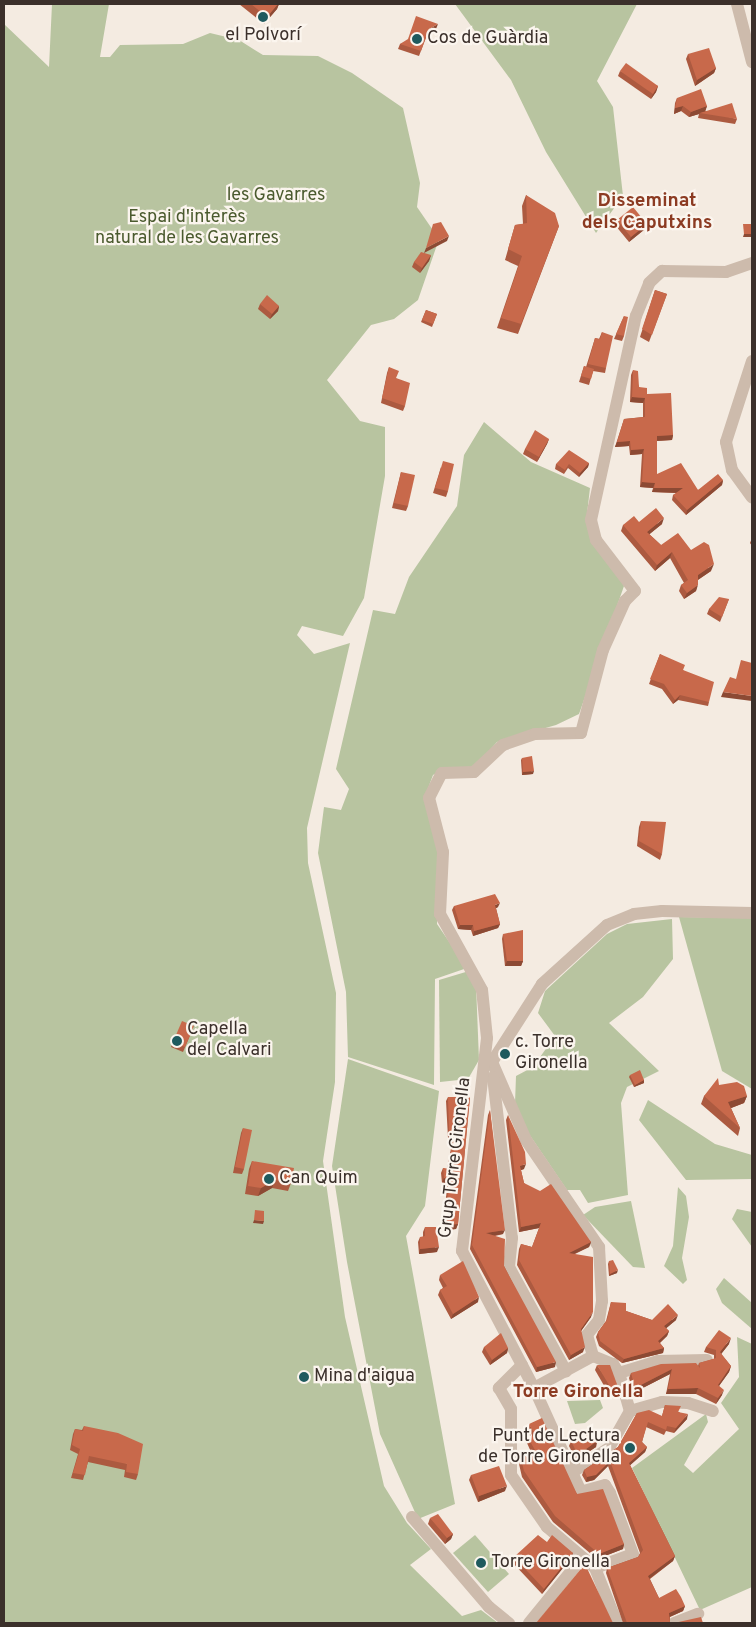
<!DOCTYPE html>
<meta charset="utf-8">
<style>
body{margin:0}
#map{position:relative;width:756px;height:1627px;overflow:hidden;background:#f4ebe1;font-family:Overpass,sans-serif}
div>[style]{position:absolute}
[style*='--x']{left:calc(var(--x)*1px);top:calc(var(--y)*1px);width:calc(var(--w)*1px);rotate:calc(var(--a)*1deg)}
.green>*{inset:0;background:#b8c4a0}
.street>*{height:12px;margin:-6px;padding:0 6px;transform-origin:6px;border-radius:6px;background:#cdbbac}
.wall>*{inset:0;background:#ac5a40}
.shaded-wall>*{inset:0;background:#8c4a34}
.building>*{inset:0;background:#c8694b}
.dots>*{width:14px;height:14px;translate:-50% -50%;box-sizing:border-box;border:2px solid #fbf5ee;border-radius:50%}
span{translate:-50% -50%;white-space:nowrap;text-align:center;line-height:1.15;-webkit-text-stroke:4.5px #fbf5ee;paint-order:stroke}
.poi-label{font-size:18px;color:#3b302b}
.left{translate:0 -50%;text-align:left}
.right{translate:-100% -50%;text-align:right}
.park-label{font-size:18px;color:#4a5a2e}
.street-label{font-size:18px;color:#3b302b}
.neighbourhood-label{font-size:19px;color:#8c3b22;font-weight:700}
.frame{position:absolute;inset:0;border:5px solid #3b302b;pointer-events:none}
</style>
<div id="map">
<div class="green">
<div style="clip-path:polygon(52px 4px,109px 4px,100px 57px,110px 57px,120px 45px,183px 44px,210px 33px,239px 40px,263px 55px,318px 56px,352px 73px,403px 108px,420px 183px,417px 207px,439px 239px,418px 300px,394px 319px,371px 325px,327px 380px,360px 421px,385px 427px,385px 476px,364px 598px,343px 636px,302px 626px,297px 635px,314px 654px,350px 643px,307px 828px,308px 863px,336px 993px,335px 1082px,323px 1161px,345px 1317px,384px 1486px,407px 1523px,431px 1549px,410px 1565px,462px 1616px,481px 1610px,498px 1623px,4px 1623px,4px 24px,49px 67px)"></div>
<div style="clip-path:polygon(455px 4px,637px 4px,597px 81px,613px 107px,623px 196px,596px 233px,546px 152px,511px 80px)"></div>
<div style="clip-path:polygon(484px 422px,531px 462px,590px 488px,587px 514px,624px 586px,579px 714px,556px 725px,497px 742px,475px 767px,443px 769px,433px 775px,427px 791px,440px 852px,437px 924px,467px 968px,435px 979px,434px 1085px,348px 1057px,346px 992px,318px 853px,324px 807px,341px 810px,349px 789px,336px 769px,373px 610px,395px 614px,409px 577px,457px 506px,464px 455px)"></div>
<div style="clip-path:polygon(679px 917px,752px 918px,752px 1089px,722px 1071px)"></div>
<div style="clip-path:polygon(672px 919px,673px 959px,643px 997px,609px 1023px,659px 1071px,627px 1087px,621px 1103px,628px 1195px,588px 1203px,580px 1190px,567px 1190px,529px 1134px,515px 1103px,516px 1076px,533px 1067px,555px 1036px,538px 1013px,545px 991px,607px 934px,627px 924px)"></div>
<div style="clip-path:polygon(469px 971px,476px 985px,479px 1060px,468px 1079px,440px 1082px,439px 980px)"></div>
<div style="clip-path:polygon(348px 1059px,439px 1091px,425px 1206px,406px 1236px,455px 1504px,418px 1519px,380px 1434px,347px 1262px,332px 1166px)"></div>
<div style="clip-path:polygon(648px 1100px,715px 1144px,752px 1155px,752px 1179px,686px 1180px,639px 1120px)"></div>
<div style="clip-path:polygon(678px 1187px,686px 1196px,689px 1217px,682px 1258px,687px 1280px,683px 1284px,664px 1266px,673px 1246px)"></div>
<div style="clip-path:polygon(631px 1201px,645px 1268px,633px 1267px,583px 1215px,595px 1207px)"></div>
<div style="clip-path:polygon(737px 1209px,752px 1212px,752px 1247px,732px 1219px)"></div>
<div style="clip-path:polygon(724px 1278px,752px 1303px,752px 1329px,722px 1303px,716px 1289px)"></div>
<div style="clip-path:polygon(737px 1337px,752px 1344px,752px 1587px,700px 1610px,632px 1468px,706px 1414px,708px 1422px,684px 1465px,693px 1473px,739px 1429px,721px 1403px,739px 1377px)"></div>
<div style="clip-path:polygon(600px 1400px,603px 1408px,585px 1423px,575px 1424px,567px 1401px)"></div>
<div style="clip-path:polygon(475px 1535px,509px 1574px,488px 1592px,453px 1553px)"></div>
</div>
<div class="street">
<div style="--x:737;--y:4;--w:60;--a:75.5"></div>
<div style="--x:752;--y:361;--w:85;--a:107.8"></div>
<div style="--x:726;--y:442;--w:29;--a:78"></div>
<div style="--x:732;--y:470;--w:34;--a:54"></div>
<div style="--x:492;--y:1062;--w:85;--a:66.4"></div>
<div style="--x:526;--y:1140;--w:130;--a:55.7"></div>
<div style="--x:599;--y:1247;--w:54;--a:86.8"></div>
<div style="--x:602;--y:1301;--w:19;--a:99"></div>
<div style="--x:599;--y:1320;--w:19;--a:129"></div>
<div style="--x:587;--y:1335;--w:22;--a:74"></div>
<div style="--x:492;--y:1062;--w:93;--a:-57.3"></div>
<div style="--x:542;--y:984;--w:88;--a:-42.2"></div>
<div style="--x:607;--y:925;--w:29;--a:-22"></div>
<div style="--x:634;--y:914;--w:28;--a:-6"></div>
<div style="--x:662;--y:911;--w:90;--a:1.3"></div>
<div style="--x:493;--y:1077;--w:162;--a:83.3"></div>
<div style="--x:512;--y:1238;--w:29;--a:96"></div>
<div style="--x:509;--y:1267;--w:119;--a:61.3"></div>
<div style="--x:522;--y:1365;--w:33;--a:135"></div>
<div style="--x:499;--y:1388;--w:24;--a:60"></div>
<div style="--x:511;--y:1409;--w:66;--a:90"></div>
<div style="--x:511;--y:1475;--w:63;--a:55.3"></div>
<div style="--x:547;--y:1527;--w:63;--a:40.5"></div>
<div style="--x:595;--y:1568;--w:59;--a:68.2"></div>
<div style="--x:619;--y:1373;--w:41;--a:-17.1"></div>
<div style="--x:658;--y:1361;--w:49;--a:-1.2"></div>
<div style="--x:534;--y:1388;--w:67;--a:-28.5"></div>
<div style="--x:593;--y:1356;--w:22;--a:22"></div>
<div style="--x:613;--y:1364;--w:11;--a:56"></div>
<div style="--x:619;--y:1373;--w:40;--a:74"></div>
<div style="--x:630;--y:1411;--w:43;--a:119.6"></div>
<div style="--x:609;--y:1448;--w:43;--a:146.3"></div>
<div style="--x:630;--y:1411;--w:33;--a:-16"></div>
<div style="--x:662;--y:1402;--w:26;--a:2"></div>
<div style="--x:688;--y:1403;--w:26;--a:18"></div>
<div style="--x:412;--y:1517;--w:118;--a:49.5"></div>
<div style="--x:489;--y:1607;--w:26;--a:39"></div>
<div style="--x:595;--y:1568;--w:40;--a:-20.2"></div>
<div style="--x:633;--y:1554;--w:65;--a:-110.7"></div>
<div style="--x:610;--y:1493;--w:9;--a:-122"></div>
<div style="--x:605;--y:1485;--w:25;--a:164"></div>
<div style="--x:581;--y:1492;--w:114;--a:-114.3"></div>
<div style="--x:534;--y:1388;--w:155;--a:-117.7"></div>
<div style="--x:462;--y:1251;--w:214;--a:-83.3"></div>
<div style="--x:487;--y:1038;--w:48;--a:-95.9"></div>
<div style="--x:482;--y:990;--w:87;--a:-118.9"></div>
<div style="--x:440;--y:914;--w:62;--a:-87.2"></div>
<div style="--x:443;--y:852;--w:56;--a:-104.5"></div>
<div style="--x:429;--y:798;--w:28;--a:-63"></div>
<div style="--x:442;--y:773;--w:32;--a:-2"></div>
<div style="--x:474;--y:772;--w:40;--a:-43"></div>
<div style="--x:503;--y:745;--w:34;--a:-19"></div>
<div style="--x:535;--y:734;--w:46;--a:-1.2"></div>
<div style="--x:581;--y:733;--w:86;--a:-75.2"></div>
<div style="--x:603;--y:650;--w:54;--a:-65.8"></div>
<div style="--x:625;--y:601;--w:14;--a:-45"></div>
<div style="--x:635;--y:591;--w:64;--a:-127.4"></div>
<div style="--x:596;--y:540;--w:21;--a:-104"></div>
<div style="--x:591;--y:520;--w:209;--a:-77.6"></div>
<div style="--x:636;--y:316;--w:35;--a:-68"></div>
<div style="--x:649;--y:283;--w:18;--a:-43"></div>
<div style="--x:662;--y:271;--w:64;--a:0.9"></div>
<div style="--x:726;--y:272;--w:28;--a:-19"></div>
<div style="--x:529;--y:1623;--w:84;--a:-50.8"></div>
<div style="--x:674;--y:1623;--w:26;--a:-21"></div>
</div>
<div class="wall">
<div style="clip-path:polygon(239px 4px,279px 4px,277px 9px,264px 24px)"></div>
<div style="clip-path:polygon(436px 29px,427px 35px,419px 56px,398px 49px,400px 44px)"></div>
<div style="clip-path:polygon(688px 54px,716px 68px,714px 73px,695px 86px,686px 59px)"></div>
<div style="clip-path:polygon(620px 71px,658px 86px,656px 92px,651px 99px,618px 76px)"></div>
<div style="clip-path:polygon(677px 98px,707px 106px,705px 111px,737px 119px,735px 124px,698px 118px,699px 114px,689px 117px,681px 111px,674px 114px,675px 103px)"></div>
<div style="clip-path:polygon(526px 195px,559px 226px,518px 334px,497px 328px,518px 266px,505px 260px,515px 225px,523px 224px,522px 206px)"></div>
<div style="clip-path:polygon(617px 220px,647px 224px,645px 229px,629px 242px,615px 225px)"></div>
<div style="clip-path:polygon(431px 255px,429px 261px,420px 273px,412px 267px,414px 262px)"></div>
<div style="clip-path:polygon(655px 290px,667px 294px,649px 342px,640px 337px)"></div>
<div style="clip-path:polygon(260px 304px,279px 306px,278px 311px,270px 319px,258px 309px)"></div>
<div style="clip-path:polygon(426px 310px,437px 314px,432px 327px,421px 322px)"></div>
<div style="clip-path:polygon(624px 316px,624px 336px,622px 341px,614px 339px)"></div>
<div style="clip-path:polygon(602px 332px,606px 368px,605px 373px,593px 371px,589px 385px,579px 382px,584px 366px,586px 367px,595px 338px,599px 339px)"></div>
<div style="clip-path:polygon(389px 367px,396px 378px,405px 406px,403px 411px,381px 403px,387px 373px)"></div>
<div style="clip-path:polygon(633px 370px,639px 387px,647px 394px,673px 435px,672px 440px,657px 441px,657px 474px,698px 490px,723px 480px,722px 485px,686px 515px,672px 500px,673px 495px,677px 493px,652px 492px,653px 488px,640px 487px,642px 454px,630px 455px,629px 446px,615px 447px,624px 419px,643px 417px,643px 403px,630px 402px,631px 375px)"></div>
<div style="clip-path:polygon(549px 439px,547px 444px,537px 462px,523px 454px,525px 449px)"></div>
<div style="clip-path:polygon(589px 463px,588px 467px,579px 477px,568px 468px,564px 474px,555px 469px,556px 464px)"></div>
<div style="clip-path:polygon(441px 467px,448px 491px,446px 497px,433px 493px)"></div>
<div style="clip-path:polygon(401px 472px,408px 506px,406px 511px,392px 508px)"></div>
<div style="clip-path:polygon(639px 522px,662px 524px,649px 534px,661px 545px,691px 550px,711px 571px,698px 580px,696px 591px,684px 599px,679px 591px,681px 585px,684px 583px,670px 558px,655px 571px,621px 531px,623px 525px)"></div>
<div style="clip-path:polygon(752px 538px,752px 546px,750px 543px)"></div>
<div style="clip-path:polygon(729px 599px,720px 622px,707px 614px,709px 609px)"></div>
<div style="clip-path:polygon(660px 654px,683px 670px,709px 702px,708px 706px,678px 700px,673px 704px,662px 689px,649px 684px)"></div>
<div style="clip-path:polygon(522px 758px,533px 774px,522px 775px,521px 760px)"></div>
<div style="clip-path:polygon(641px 821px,662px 854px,660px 860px,637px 846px,639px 827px)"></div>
<div style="clip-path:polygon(454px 906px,498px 907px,496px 908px,500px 924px,498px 928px,473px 936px,471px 930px,458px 929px,452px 910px)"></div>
<div style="clip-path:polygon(503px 934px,523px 961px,521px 966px,505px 966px,502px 939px)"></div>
<div style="clip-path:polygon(192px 1031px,183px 1052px,171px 1047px,173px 1042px)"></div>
<div style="clip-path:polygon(630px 1075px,644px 1080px,644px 1083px,634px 1087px,629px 1077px)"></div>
<div style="clip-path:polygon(719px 1085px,747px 1096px,744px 1103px,731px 1108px,740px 1128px,738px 1136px,701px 1104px,704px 1096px)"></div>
<div style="clip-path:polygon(448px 1097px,470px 1097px,458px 1224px,456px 1229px,446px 1230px,446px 1184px,442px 1183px,441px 1173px,443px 1168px,447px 1169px,453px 1138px,448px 1138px,446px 1101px)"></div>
<div style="clip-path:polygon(490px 1110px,503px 1234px,495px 1236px,504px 1266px,555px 1367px,536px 1372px,470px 1249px,488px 1115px)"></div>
<div style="clip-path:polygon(508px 1115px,524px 1169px,521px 1170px,524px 1183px,591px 1242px,589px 1247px,575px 1254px,591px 1317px,581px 1331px,583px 1352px,569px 1360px,517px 1265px,519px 1249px,521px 1244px,532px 1247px,539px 1228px,519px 1232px,506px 1120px)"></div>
<div style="clip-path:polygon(243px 1128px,244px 1169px,242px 1174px,233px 1173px,241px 1133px)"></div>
<div style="clip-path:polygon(252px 1161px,291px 1183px,288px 1191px,272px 1188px,258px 1196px,245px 1194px,249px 1169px)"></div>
<div style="clip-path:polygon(425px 1227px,437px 1252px,419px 1254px,418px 1242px,420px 1237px,423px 1237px,423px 1232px)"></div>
<div style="clip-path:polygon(609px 1261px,617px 1273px,609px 1276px,608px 1264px)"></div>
<div style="clip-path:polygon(440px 1275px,478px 1302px,451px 1319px,438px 1295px,440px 1290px,443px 1288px,439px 1280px)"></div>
<div style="clip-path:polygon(611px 1302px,626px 1311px,652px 1320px,676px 1320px,666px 1328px,669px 1331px,667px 1336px,660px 1343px,664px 1348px,663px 1353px,622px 1363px,599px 1346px,596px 1337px,598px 1332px,606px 1321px)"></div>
<div style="clip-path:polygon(729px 1344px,721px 1354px,731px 1366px,729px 1372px,719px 1386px,722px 1395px,716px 1404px,696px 1394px,666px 1394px,670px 1374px,633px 1393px,629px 1378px,631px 1373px,698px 1366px,699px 1363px,714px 1359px,714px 1355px,704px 1352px,706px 1347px)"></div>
<div style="clip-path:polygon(484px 1347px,508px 1348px,507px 1353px,490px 1365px,482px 1352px)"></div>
<div style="clip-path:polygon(597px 1365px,616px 1392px,610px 1396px,595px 1370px)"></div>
<div style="clip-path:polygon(665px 1405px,679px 1412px,687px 1419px,674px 1433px,666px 1431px,664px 1435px,646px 1427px,642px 1442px,647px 1447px,645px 1452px,630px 1465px,675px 1556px,673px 1561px,650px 1579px,659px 1598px,685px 1606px,683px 1611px,670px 1617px,670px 1623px,623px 1623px,606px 1573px,607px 1568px,638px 1557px,640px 1553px,608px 1466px,594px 1480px,586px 1482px,582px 1475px,584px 1470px,618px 1447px,637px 1413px,662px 1416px)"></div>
<div style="clip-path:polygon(529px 1424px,577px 1494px,624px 1544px,623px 1549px,597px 1559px,553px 1522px,522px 1477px,519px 1464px,521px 1459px,531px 1452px,527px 1443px,528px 1438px,531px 1437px,527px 1430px)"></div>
<div style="clip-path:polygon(84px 1426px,138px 1474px,136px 1480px,124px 1477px,125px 1470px,88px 1462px,83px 1480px,71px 1478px,78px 1454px,70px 1450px,73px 1434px,75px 1429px,82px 1430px)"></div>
<div style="clip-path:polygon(571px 1441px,597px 1441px,596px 1447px,576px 1460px,569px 1446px)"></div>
<div style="clip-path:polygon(471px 1475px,505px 1491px,478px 1502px,469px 1480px)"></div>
<div style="clip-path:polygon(430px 1518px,453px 1534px,451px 1539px,445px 1544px,428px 1524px)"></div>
<div style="clip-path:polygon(547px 1542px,573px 1553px,571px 1558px,542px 1594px,512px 1562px,514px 1557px)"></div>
</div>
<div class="shaded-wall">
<div style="clip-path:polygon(278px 4px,279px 4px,277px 9px,264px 24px,267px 17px)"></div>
<div style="clip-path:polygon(438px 24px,436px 29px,427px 35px,429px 29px)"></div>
<div style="clip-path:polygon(716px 68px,714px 73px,695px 86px,697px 80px)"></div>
<div style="clip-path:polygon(658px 86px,656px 92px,651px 99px,653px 94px)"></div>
<div style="clip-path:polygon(683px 106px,681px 111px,674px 114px,675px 108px)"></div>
<div style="clip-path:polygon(707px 106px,705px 112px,700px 113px,699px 114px,689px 117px,691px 112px)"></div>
<div style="clip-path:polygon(647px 224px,645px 229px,629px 242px,631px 237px)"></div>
<div style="clip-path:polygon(744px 234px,752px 234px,752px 237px,743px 237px)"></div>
<div style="clip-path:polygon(449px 236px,447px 241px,424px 253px,426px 248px)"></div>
<div style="clip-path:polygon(431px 255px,429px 261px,420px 273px,422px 268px)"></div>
<div style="clip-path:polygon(279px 306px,278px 311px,270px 319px,272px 314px)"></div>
<div style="clip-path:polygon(632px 397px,645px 398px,643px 403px,630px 402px)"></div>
<div style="clip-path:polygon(673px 435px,672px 440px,655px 441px,657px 436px)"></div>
<div style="clip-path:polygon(549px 439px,547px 444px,537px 462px,539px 457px)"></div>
<div style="clip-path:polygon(630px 441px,629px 446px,615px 447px,617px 442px)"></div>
<div style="clip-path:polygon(644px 449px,642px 454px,630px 455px,631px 450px)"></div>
<div style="clip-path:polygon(589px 463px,588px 467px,579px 477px,580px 473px)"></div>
<div style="clip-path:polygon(723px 480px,722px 485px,686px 515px,687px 510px)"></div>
<div style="clip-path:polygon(642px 482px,655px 483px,653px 488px,640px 487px)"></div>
<div style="clip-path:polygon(654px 488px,683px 488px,681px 493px,652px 492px)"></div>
<div style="clip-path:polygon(664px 518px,662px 524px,645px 538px,647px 532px)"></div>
<div style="clip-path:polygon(672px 552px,670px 558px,655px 571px,657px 565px)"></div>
<div style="clip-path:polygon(714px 564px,711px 571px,696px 581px,698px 575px)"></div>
<div style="clip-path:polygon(698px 585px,696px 591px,684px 599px,687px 593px)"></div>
<div style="clip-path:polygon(723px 692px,752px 696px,752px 701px,721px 697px)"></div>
<div style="clip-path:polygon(680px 695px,678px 700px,673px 704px,675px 700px)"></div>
<div style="clip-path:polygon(534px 771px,533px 774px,522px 775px,523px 772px)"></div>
<div style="clip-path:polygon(500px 903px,498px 907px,493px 910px,495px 905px)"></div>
<div style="clip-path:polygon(500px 924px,498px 928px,473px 936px,474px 931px)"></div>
<div style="clip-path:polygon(460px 925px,473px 925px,471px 930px,458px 929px)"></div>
<div style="clip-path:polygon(507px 961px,523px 961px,521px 966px,505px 966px)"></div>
<div style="clip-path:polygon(644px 1080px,644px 1083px,634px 1087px,635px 1085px)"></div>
<div style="clip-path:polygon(747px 1096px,744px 1103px,726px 1110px,728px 1102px)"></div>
<div style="clip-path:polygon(449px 1133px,454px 1133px,453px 1138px,448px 1138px)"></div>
<div style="clip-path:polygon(526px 1164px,524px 1169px,518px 1171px,520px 1166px)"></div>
<div style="clip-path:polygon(444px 1178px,448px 1179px,446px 1184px,442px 1183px)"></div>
<div style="clip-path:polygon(275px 1180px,272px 1188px,258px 1196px,261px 1188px)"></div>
<div style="clip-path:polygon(254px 1220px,264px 1221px,263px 1224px,253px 1223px)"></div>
<div style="clip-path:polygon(541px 1223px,539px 1228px,519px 1232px,521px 1227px)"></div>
<div style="clip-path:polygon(458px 1224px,456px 1229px,446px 1230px,447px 1225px)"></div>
<div style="clip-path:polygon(505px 1230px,503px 1234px,484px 1237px,486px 1233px)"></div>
<div style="clip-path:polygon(591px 1242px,589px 1247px,567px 1257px,569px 1253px)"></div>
<div style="clip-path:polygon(439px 1247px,437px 1252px,419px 1254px,420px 1249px)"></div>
<div style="clip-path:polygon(618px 1270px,617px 1273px,609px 1276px,610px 1274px)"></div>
<div style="clip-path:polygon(479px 1297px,478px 1302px,451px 1319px,453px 1314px)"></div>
<div style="clip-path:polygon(593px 1312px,591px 1317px,579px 1334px,581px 1329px)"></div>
<div style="clip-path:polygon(678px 1315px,676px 1320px,663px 1331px,664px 1326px)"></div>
<div style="clip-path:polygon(669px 1331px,667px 1336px,656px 1346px,658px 1341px)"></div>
<div style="clip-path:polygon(731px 1338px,729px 1344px,718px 1358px,720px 1352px)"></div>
<div style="clip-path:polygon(585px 1347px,583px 1352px,569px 1360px,571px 1355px)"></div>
<div style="clip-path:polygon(508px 1348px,507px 1353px,490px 1365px,492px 1360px)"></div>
<div style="clip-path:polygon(664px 1348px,663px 1353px,622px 1363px,624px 1359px)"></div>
<div style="clip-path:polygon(556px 1362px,555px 1367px,536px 1372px,537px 1367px)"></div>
<div style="clip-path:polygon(731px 1366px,729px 1372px,716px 1390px,718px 1385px)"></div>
<div style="clip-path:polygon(672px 1369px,670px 1374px,633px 1393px,635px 1388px)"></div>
<div style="clip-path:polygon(618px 1387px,616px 1392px,610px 1396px,612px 1390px)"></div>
<div style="clip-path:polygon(698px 1388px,696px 1394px,666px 1394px,668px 1389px)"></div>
<div style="clip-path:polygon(724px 1390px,722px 1395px,716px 1404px,718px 1398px)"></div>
<div style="clip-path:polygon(688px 1414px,687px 1419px,674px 1433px,676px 1428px)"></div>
<div style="clip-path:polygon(597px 1441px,596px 1447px,576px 1460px,578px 1455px)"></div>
<div style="clip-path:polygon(647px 1447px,645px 1452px,627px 1468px,629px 1463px)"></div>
<div style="clip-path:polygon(610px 1461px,608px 1466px,594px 1480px,586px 1482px,587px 1477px)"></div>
<div style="clip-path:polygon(507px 1486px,505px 1491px,478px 1502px,479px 1496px)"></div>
<div style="clip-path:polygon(453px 1534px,451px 1539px,445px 1544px,447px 1538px)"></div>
<div style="clip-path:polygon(624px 1544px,623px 1549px,597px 1559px,599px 1554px)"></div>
<div style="clip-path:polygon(573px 1553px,571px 1558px,542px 1594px,544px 1589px)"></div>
<div style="clip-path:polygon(675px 1556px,673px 1561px,646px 1581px,648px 1576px)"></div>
<div style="clip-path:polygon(685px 1606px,683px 1611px,667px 1618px,669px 1613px)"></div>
</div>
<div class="building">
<div style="clip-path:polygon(251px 4px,278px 4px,267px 17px)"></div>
<div style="clip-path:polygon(416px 16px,438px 24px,429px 29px,421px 51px,400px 44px,408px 39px)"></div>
<div style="clip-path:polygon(709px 48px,716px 68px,697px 80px,688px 54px)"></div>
<div style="clip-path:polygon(626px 63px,658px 86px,653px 94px,620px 71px)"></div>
<div style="clip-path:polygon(701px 89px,707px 106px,691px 112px,683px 106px,675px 108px,677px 98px)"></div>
<div style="clip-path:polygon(732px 103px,737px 119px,700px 113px)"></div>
<div style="clip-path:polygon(526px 195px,555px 213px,559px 226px,521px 324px,501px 318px,522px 256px,508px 249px,515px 225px,527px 223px)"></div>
<div style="clip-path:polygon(633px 207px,647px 224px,631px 237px,617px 220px)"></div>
<div style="clip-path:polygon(441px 222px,449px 236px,426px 248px,433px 224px)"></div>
<div style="clip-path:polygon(743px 224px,752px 224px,752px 234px,744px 234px)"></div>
<div style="clip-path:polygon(421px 252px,431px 255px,422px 268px,414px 262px)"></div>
<div style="clip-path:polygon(655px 290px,667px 294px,652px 335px,642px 329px)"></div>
<div style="clip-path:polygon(267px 295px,279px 306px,272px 314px,260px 304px)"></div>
<div style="clip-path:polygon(426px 310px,437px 314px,433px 324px,422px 320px)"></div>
<div style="clip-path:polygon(624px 316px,628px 317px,624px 336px,616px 334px)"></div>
<div style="clip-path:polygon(602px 332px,613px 336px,606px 368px,588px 364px,595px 338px,600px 339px)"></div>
<div style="clip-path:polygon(584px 366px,594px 369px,591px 379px,581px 376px)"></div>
<div style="clip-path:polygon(389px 367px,399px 371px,396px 378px,410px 383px,405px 406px,382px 398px)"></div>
<div style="clip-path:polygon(633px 370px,638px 371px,639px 387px,647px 388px,647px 394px,671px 393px,673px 435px,657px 436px,657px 474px,681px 463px,698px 490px,718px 474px,723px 480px,687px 510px,673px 495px,683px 488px,654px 488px,655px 483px,642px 482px,644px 449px,631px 450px,630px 441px,617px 442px,624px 419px,645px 417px,645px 398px,632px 397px)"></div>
<div style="clip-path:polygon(535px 430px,549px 439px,539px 457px,525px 449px)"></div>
<div style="clip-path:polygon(569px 450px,589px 463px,580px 473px,569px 464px,565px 470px,556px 464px)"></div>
<div style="clip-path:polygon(443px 461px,454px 464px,448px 491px,435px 488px)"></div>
<div style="clip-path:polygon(401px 472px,415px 475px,408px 506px,394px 503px)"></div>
<div style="clip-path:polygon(656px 508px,664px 518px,647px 532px,661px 545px,678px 533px,691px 550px,704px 542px,709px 545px,714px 564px,698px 575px,698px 585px,687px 593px,681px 585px,688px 580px,672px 552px,657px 565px,623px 525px,634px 516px,639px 522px)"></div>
<div style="clip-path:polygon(719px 597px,729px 599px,722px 617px,709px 609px)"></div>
<div style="clip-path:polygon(660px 654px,685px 665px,683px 670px,714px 682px,709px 702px,680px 695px,675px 700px,664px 684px,650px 679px)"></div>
<div style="clip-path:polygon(741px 660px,752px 663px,752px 677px,751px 683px,752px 684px,752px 696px,723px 692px,730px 677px,736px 679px)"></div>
<div style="clip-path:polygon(532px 756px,534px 771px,523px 772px,522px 758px)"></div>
<div style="clip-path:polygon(641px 821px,666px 822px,662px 854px,639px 841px)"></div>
<div style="clip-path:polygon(495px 894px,500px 903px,495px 905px,500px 924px,474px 931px,473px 925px,460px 925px,454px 906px)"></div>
<div style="clip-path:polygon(523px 930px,523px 961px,507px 961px,503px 934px)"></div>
<div style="clip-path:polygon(182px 1021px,194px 1026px,185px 1047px,173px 1042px)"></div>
<div style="clip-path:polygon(640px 1070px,644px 1080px,635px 1085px,630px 1075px)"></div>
<div style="clip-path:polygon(718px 1078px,719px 1085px,737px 1082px,744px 1086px,747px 1096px,728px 1102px,740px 1128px,704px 1096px)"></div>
<div style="clip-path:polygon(448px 1097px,470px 1097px,458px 1224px,447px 1225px,448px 1179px,444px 1178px,443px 1168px,448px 1169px,454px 1133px,449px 1133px)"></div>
<div style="clip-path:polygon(490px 1110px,505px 1230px,486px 1233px,505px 1239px,504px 1266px,556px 1362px,537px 1367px,472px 1245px)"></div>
<div style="clip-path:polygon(508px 1115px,525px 1152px,526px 1164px,520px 1166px,524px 1183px,540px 1191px,551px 1184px,591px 1242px,569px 1253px,593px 1257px,593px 1312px,581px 1329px,585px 1347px,571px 1355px,519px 1260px,521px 1244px,532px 1247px,541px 1223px,521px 1227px)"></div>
<div style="clip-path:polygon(243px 1128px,252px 1130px,244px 1169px,235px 1167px)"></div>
<div style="clip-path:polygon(252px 1161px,294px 1168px,291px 1183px,275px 1180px,261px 1188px,248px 1186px)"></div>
<div style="clip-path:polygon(255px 1210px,264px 1211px,264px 1221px,254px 1220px)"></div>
<div style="clip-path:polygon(425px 1227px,436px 1227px,439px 1247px,420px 1249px,420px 1237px,425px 1236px)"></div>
<div style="clip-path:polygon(613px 1260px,618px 1270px,610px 1274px,609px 1261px)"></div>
<div style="clip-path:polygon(463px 1261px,479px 1297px,453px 1314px,440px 1290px,447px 1286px,440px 1275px)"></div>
<div style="clip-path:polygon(611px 1302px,626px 1303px,626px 1311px,652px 1320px,668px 1304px,678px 1315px,664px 1326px,669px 1331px,658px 1341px,664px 1348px,624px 1359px,600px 1341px,598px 1332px,607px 1320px)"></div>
<div style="clip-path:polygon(719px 1330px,731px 1338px,720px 1352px,731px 1366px,718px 1385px,724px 1390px,718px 1398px,698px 1388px,668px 1389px,672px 1369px,635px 1388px,631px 1373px,661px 1364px,696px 1363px,700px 1368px,699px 1363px,716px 1358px,716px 1350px,706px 1347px)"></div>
<div style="clip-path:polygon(501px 1333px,508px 1348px,492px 1360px,484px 1347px)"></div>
<div style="clip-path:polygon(597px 1365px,610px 1365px,618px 1387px,612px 1390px)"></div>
<div style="clip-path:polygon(665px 1405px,681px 1406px,678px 1412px,688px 1414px,676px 1428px,667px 1426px,666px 1430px,648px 1422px,642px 1442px,647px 1447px,629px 1463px,675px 1556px,648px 1576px,659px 1598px,676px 1589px,681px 1597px,685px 1606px,669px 1613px,670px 1623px,627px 1623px,607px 1568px,638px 1557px,643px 1550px,610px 1461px,596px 1475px,587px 1477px,584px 1470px,618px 1447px,637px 1413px,649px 1410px,662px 1416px)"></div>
<div style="clip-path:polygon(542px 1418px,577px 1494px,603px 1489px,624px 1544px,599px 1554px,555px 1516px,524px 1471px,521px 1459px,535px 1450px,528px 1438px,535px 1435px,529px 1424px)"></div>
<div style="clip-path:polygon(84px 1426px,118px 1433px,143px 1444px,138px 1474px,126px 1472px,127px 1464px,89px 1456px,85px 1475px,73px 1473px,80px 1449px,72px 1445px,75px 1429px,83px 1431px)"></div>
<div style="clip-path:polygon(594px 1433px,597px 1441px,578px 1455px,571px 1441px)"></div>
<div style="clip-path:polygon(499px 1466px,507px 1486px,479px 1496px,471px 1475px)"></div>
<div style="clip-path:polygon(438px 1514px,453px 1534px,447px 1538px,430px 1518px)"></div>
<div style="clip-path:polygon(538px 1535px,547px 1542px,552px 1535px,573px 1553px,544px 1589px,514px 1557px)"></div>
<div style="clip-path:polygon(585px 1564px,613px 1623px,536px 1623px)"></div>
<div style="clip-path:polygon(701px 1617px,703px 1623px,674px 1623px)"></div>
</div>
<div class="dots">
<div style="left:263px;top:17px;background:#1f5a5e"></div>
<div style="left:417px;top:39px;background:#1f5a5e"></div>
<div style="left:177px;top:1041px;background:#1f5a5e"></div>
<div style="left:505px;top:1054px;background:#1f5a5e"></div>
<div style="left:269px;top:1179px;background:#1f5a5e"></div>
<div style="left:304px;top:1377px;background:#1f5a5e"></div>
<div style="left:630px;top:1448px;background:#1f5a5e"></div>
<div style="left:481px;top:1563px;background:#1f5a5e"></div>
</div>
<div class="poi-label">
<span style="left:263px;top:36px">el Polvorí</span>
<span class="left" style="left:427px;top:39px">Cos de Guàrdia</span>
<span class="left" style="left:187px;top:1041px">Capella<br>del Calvari</span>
<span class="left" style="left:515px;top:1054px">c. Torre<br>Gironella</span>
<span class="left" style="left:279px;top:1179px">Can Quim</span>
<span class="left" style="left:314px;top:1377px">Mina d'aigua</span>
<span class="right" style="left:620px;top:1448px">Punt de Lectura<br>de Torre Gironella</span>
<span class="left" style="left:491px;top:1563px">Torre Gironella</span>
</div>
<div class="park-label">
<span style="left:276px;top:196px">les Gavarres</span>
<span style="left:187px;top:229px">Espai d'interès<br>natural de les Gavarres</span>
</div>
<div class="street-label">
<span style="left:456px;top:1158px;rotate:-83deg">Grup Torre Gironella</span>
</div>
<div class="neighbourhood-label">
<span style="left:647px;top:213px">Disseminat<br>dels Caputxins</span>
<span style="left:578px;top:1393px">Torre Gironella</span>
</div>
<div class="frame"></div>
</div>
